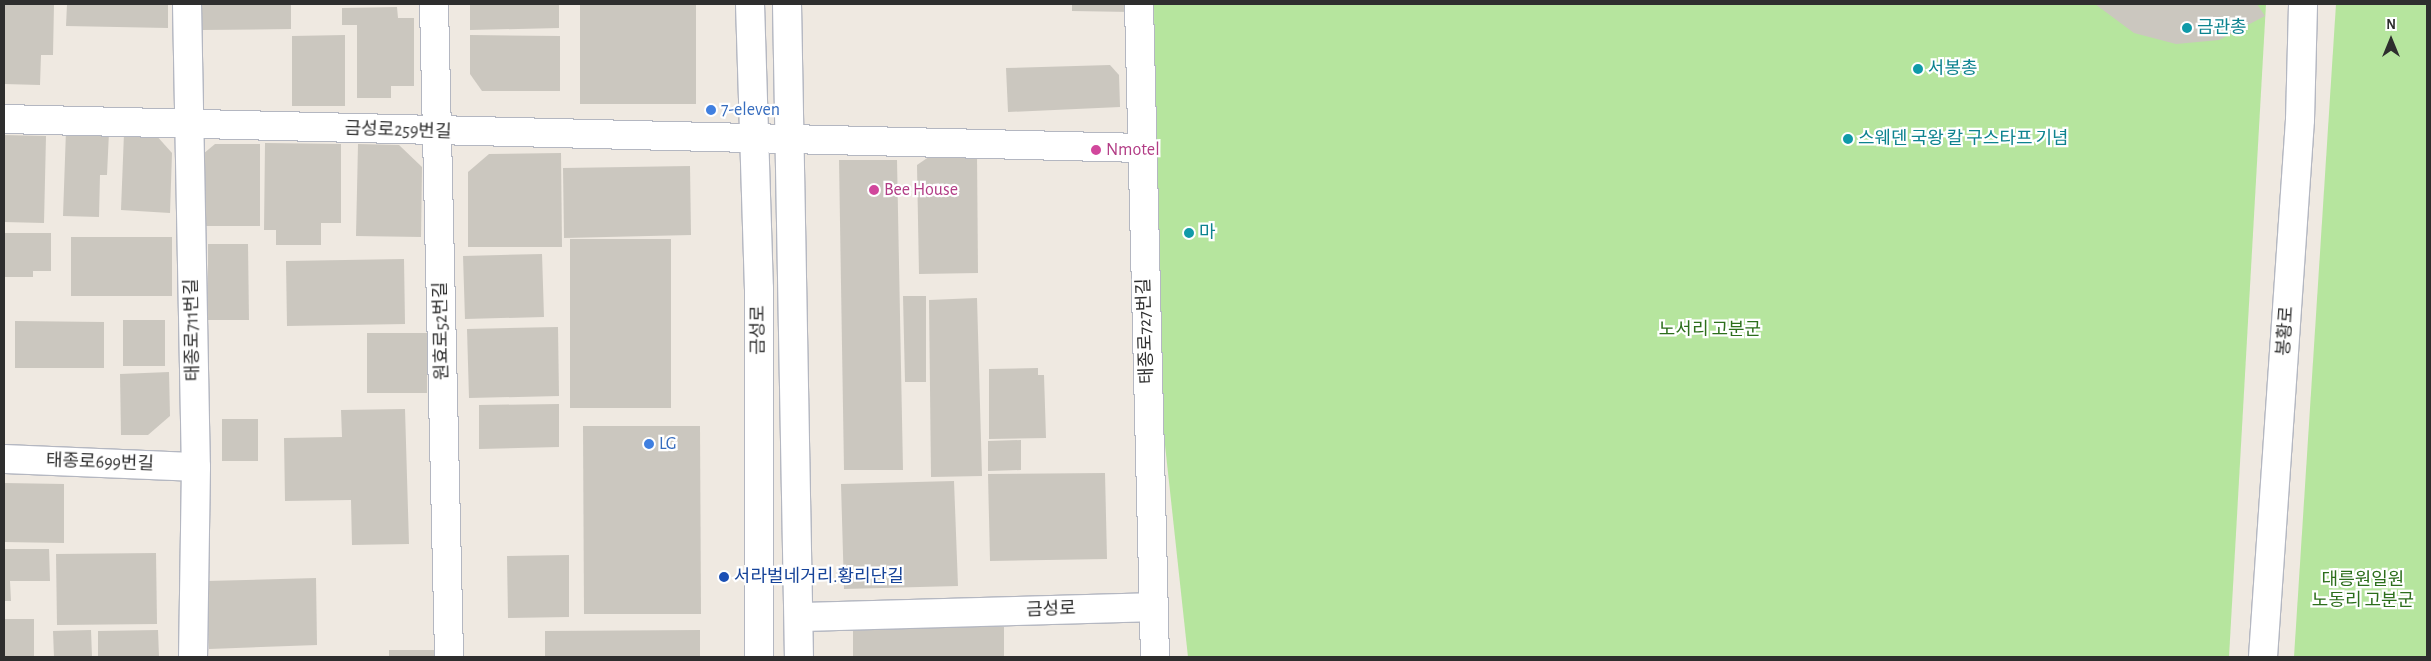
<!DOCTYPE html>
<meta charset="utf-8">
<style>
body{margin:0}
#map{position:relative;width:2431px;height:661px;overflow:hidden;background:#efe9e1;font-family:"Alegreya Sans","Noto Sans KR",sans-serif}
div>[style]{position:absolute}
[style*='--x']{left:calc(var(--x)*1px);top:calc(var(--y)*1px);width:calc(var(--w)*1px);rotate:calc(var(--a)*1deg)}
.green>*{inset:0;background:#b6e59e}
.building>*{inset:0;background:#cbc7bf}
.roads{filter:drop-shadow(1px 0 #b4b7c1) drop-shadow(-1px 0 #b4b7c1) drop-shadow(0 1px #b4b7c1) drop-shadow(0 -1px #b4b7c1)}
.minor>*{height:28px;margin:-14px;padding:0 14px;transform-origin:14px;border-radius:14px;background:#fff}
.dots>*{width:14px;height:14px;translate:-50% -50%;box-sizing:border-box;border:2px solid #fff;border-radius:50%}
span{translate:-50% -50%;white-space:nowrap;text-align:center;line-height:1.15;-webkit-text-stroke:4.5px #fff;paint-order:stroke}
.culture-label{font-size:18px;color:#0d838f}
.left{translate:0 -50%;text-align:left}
.shop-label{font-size:18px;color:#366cbe}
.street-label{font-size:18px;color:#2e2e2e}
.hotel-label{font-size:18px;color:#b23c85}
.park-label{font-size:18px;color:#2c6e1b}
.transit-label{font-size:18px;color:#164399}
.frame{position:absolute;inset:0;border:5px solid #2e2e2e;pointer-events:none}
.north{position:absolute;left:2366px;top:15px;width:50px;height:50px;-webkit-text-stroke:4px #fff;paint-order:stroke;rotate:0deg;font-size:14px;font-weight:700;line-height:20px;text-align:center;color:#2e2e2e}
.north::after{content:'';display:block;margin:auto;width:18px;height:22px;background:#2e2e2e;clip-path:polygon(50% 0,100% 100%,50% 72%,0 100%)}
</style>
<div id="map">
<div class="green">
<div style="clip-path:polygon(1154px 4px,2266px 4px,2229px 657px,1188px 657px,1156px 362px)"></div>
<div style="clip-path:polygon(2336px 4px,2427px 4px,2427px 657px,2294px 657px)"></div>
</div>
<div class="building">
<div style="clip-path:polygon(4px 4px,54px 4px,53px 55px,41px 55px,40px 85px,4px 84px)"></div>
<div style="clip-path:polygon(67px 4px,168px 4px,168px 28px,66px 26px)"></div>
<div style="clip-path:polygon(201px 4px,291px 4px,291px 29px,201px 30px)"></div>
<div style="clip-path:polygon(470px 4px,559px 4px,559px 28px,470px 30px)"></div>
<div style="clip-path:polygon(580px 4px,696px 4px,696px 104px,580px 104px)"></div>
<div style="clip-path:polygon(1072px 4px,1131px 4px,1131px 12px,1072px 11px)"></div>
<div style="clip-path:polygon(2095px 4px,2257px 4px,2265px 16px,2219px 40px,2176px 44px,2134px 33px)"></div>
<div style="clip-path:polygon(397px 7px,398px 18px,414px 18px,414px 86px,391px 86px,391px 98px,357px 98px,357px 25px,342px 25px,342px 8px)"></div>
<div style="clip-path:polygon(345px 35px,345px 106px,292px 106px,292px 36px)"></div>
<div style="clip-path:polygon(470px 35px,560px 36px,560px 91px,482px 91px,470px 74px)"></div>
<div style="clip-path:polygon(1110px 65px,1119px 75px,1120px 107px,1008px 112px,1006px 68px)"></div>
<div style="clip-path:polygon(66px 130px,109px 132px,107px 175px,100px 175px,99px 217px,63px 216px)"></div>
<div style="clip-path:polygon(124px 133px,155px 134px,172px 153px,170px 213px,121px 210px)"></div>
<div style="clip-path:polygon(4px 135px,46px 136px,44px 223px,4px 222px)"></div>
<div style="clip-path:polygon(265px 143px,341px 144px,341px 223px,321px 223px,321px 245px,276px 245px,276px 230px,264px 230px)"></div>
<div style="clip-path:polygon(215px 144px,260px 144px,260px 226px,202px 226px,203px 154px)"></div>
<div style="clip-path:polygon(358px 144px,399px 145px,422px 167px,421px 237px,356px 236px)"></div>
<div style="clip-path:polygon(936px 152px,977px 153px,978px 273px,919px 274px,917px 165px)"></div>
<div style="clip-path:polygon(561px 153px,562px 247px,468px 247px,468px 172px,489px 154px)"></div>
<div style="clip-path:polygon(839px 160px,897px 160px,903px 470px,844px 470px)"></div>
<div style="clip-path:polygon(690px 166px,691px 235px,564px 238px,563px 168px)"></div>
<div style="clip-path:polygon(4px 233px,51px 233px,51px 271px,33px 271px,33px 277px,4px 277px)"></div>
<div style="clip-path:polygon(71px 237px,172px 237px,172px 296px,71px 296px)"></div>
<div style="clip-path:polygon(570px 239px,671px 239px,671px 408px,570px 408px)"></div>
<div style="clip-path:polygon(208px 244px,248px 244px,249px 320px,208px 320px)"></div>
<div style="clip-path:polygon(542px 254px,544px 317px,465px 319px,463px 256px)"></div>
<div style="clip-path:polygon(404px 259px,405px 324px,287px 326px,286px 261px)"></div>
<div style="clip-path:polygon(903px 296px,926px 296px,926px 382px,905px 382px)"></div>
<div style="clip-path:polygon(977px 298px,982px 476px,931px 477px,929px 300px)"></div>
<div style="clip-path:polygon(123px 320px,165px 320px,165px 366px,123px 366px)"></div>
<div style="clip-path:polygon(15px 321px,104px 322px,104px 368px,15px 368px)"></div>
<div style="clip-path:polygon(558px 327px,559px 396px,469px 398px,467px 329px)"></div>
<div style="clip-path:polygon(367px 333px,427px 333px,427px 393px,367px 393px)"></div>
<div style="clip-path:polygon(1038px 368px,1038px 375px,1044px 375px,1046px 438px,989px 439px,989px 369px)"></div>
<div style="clip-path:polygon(169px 372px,170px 416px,148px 435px,121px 435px,120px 374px)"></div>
<div style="clip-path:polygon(559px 404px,559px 447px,479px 449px,479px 405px)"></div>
<div style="clip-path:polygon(405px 409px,409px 544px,352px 545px,351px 500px,285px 501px,284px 438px,342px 437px,341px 410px)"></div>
<div style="clip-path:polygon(222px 419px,258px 419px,258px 461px,222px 461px)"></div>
<div style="clip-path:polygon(583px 426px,700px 426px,701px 614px,584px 614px)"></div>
<div style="clip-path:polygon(1021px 440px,1021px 470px,988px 471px,988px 441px)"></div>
<div style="clip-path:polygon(1105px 473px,1107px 559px,990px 561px,988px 474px)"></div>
<div style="clip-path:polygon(954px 481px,958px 586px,844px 589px,841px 484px)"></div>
<div style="clip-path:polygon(4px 483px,64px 484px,64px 543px,4px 542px)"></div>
<div style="clip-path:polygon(4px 549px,49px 549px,50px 581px,10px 581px,11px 601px,4px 601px)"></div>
<div style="clip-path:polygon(156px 553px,157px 624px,57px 625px,56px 554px)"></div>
<div style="clip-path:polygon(569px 555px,569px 617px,508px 618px,507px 556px)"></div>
<div style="clip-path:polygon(316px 578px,317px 645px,209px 649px,207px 581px)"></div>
<div style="clip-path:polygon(4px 619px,34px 619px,34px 657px,4px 657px)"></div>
<div style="clip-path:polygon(853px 626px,1004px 627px,1004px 657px,853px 657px)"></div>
<div style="clip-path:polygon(91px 630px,92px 657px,54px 657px,53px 631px)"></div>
<div style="clip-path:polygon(158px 630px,159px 657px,98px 657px,98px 631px)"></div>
<div style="clip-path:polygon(700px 630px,700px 657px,545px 657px,545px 631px)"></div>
<div style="clip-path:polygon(389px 650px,434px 650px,434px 657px,389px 657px)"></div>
</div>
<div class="roads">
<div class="minor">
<div style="--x:187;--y:4;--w:463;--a:88.9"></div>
<div style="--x:196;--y:467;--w:190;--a:90.9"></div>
<div style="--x:434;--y:4;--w:653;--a:88.68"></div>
<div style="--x:750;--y:4;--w:285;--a:88.2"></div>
<div style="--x:759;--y:289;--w:368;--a:90"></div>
<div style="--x:787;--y:4;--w:653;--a:88.95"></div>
<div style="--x:1139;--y:4;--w:653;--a:88.6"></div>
<div style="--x:4;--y:119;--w:1137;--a:1.46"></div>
<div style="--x:4;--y:459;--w:192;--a:2.4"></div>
<div style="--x:799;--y:617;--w:354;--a:-1.6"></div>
<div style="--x:2263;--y:657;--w:538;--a:-86.06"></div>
<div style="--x:2300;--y:120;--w:116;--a:-88.5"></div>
</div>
</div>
<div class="dots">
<div style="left:2187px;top:28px;background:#0f9aa8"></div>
<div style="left:1918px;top:69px;background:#0f9aa8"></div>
<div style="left:711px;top:110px;background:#3f7fe0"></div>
<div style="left:1848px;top:139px;background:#0f9aa8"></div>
<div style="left:1096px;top:150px;background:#d1479c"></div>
<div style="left:874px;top:190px;background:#d1479c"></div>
<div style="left:1189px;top:233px;background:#0f9aa8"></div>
<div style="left:649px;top:444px;background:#3f7fe0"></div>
<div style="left:724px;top:577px;background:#1a4fb4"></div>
</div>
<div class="culture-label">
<span class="left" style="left:2197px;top:28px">금관총</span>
<span class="left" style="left:1928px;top:69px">서봉총</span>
<span class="left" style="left:1858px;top:139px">스웨덴 국왕 칼 구스타프 기념</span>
<span class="left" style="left:1199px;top:233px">마</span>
</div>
<div class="shop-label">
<span class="left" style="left:721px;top:110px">7-eleven</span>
<span class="left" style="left:659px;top:444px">LG</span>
</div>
<div class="street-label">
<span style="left:398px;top:131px;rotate:2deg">금성로259번길</span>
<span style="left:193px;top:330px;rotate:-91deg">태종로711번길</span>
<span style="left:759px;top:330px;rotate:-90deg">금성로</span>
<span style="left:442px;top:331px;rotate:-91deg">원효로52번길</span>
<span style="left:1146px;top:331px;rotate:-92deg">태종로727번길</span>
<span style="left:2286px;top:331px;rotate:-86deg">봉황로</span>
<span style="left:100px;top:463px;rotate:2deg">태종로699번길</span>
<span style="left:1051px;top:610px;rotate:-2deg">금성로</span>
</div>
<div class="hotel-label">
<span class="left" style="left:1106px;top:150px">Nmotel</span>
<span class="left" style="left:884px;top:190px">Bee House</span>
</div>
<div class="park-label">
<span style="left:1710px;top:330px">노서리 고분군</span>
<span style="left:2363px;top:591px">대릉원일원<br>노동리 고분군</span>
</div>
<div class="transit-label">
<span class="left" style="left:734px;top:577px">서라벌네거리.황리단길</span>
</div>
<div class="frame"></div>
<div class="north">N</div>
</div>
